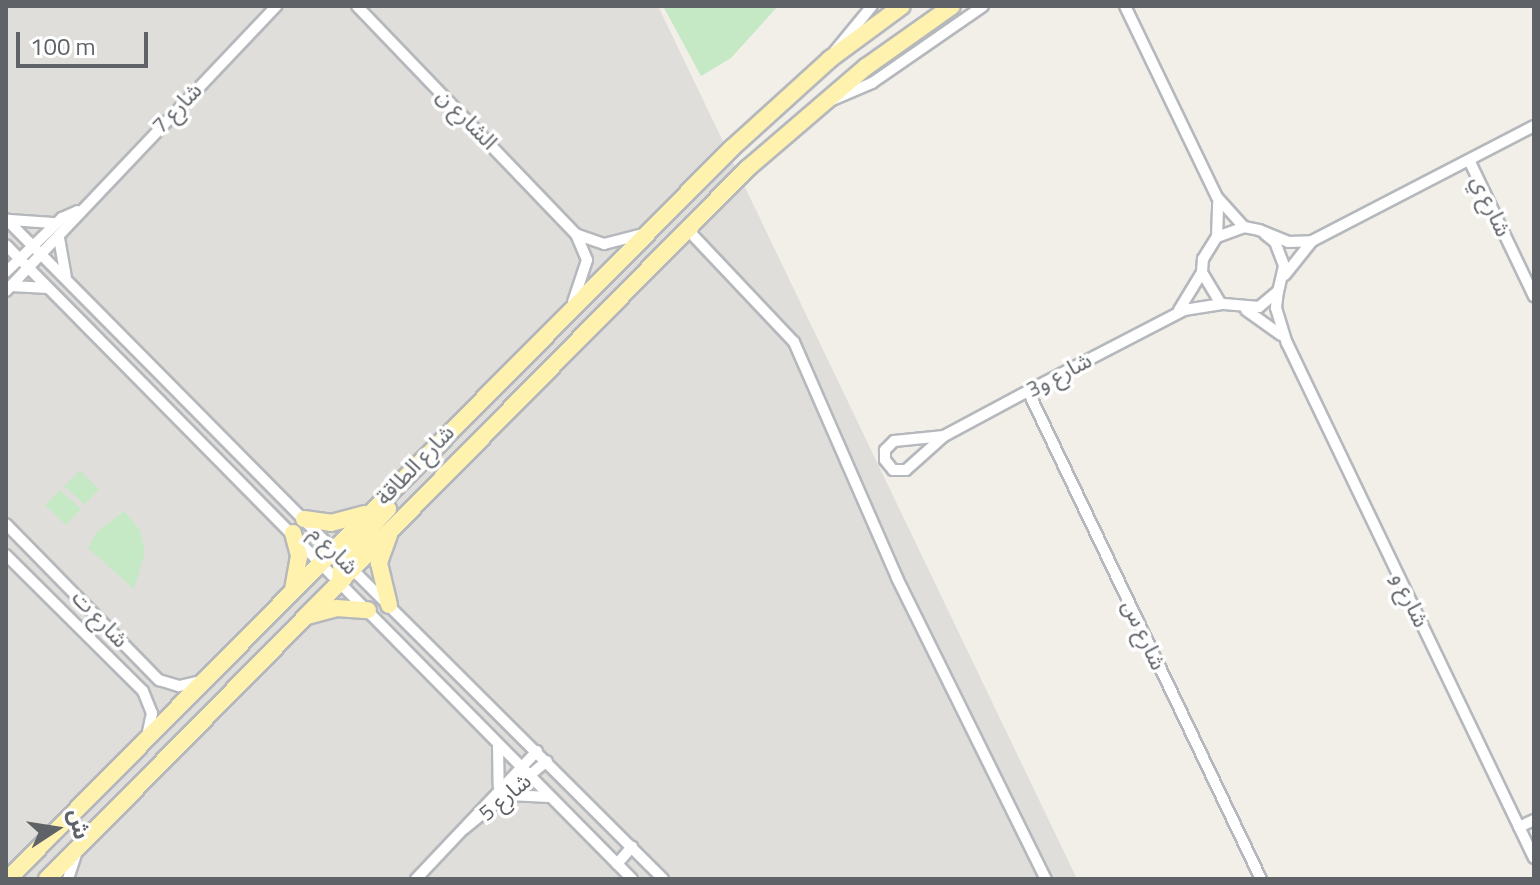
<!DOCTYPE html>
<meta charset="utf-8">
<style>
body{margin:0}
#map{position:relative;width:1540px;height:885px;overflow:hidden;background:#f1efe8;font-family:"Titillium Web","Noto Sans Arabic",sans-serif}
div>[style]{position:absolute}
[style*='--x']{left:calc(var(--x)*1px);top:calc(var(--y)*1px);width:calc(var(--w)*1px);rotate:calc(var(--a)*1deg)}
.industrial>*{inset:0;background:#e0deda}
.green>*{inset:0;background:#c5e8c5}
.roads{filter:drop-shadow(2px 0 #b5b8bc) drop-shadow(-2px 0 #b5b8bc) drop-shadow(0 2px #b5b8bc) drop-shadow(0 -2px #b5b8bc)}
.street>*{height:10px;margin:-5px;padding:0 5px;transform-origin:5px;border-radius:5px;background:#fff}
.primary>*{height:16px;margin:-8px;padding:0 8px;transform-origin:8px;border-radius:8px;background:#fff2af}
span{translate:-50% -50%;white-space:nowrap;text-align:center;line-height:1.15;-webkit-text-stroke:7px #fff;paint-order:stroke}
.street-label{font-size:22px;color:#5f6368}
.frame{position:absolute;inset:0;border:8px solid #5f6368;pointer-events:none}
.north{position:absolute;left:16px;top:789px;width:80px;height:80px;-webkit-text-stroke:6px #fff;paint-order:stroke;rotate:78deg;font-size:22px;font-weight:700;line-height:32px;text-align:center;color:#5f6368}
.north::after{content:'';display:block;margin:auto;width:28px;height:36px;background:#5f6368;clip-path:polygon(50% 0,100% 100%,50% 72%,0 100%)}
.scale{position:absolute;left:16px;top:32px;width:132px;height:36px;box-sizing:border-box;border:4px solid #5f6368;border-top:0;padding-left:10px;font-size:24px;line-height:28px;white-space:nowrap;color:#5f6368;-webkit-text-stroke:6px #fff;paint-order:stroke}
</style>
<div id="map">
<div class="industrial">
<div style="clip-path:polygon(6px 6px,658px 6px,1077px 879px,6px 879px)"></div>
</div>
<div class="green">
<div style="clip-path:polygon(663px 6px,778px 6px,731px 58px,701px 76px)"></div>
<div style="clip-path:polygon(80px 471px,99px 489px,85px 505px,64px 486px)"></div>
<div style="clip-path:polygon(60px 490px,81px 509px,66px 525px,45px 505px)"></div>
<div style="clip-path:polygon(124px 511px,140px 530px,145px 552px,134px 589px,88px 548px,96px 533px)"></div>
</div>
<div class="roads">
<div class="street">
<div style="--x:357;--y:6;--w:316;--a:46.2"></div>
<div style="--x:576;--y:234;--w:28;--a:67"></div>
<div style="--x:587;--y:260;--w:44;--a:108.4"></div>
<div style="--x:1125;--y:6;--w:212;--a:64.3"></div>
<div style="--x:1217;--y:197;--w:40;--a:48"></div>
<div style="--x:835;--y:51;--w:58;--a:-50.6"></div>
<div style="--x:830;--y:101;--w:46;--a:-23.2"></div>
<div style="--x:872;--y:83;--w:135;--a:-34.7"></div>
<div style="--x:1469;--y:160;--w:151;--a:64.5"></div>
<div style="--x:6;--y:219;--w:470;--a:45.3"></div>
<div style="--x:10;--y:220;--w:43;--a:4"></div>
<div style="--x:687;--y:229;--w:156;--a:46.6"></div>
<div style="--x:794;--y:342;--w:257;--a:66.4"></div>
<div style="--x:897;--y:578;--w:336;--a:63.7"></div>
<div style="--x:1265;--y:234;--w:13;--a:39"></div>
<div style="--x:1275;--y:242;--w:26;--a:69"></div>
<div style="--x:1284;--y:266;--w:26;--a:103"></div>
<div style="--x:1278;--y:291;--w:25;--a:140"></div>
<div style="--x:1259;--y:307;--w:38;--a:-175"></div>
<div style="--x:1221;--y:304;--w:37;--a:-121"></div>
<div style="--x:1202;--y:272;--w:13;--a:-86"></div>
<div style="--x:1203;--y:259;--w:26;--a:-58"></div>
<div style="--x:1217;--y:237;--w:29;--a:-20"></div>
<div style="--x:1244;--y:227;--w:15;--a:11"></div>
<div style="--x:1259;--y:230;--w:31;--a:22"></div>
<div style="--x:1288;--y:242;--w:24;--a:-2"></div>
<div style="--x:578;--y:235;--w:28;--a:19"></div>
<div style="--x:604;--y:244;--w:40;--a:-14.4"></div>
<div style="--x:1217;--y:237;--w:34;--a:-88"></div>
<div style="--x:59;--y:238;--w:39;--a:80"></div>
<div style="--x:6;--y:245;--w:891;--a:45.36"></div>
<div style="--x:6;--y:272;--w:78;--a:-44"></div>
<div style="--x:62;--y:218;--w:17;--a:-24"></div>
<div style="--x:1285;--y:275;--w:43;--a:-51.5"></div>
<div style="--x:1312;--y:241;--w:250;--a:-27.4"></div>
<div style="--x:11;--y:286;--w:37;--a:3"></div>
<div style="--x:6;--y:291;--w:393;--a:-46.5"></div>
<div style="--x:1278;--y:291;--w:17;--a:97"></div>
<div style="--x:1276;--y:308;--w:37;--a:73"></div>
<div style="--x:1287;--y:343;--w:571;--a:64.38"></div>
<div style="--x:1179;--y:310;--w:42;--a:-58.6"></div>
<div style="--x:1246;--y:310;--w:43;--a:35.5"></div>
<div style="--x:1028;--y:391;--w:541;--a:64.48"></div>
<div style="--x:944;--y:436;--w:50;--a:174.3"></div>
<div style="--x:894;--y:441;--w:13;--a:135"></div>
<div style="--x:885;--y:450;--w:10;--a:90"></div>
<div style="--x:885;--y:460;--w:13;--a:51"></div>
<div style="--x:893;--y:470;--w:13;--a:0"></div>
<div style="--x:906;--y:470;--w:51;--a:-41.8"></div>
<div style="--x:944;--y:436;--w:95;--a:-28.2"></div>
<div style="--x:1028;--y:391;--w:176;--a:-27.4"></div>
<div style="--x:1184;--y:310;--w:37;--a:-9"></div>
<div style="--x:6;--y:524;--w:219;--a:45.6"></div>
<div style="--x:159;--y:680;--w:21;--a:17"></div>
<div style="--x:179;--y:686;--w:22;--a:-13"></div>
<div style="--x:6;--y:555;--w:193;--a:44.8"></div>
<div style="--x:143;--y:691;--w:24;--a:68"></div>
<div style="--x:152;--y:713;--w:25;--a:102"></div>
<div style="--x:350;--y:567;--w:442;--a:44.9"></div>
<div style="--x:498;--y:747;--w:39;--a:89"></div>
<div style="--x:509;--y:795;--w:40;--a:2.9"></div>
<div style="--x:1519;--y:827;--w:17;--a:-25"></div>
<div style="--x:464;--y:829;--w:107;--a:-39.3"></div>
<div style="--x:617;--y:864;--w:23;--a:-49"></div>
<div style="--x:68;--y:879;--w:25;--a:-72"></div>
<div style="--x:416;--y:879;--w:176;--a:-46.6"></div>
</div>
<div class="primary">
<div style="--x:304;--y:519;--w:27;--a:8"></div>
<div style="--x:331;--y:523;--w:35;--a:-15"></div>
<div style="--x:293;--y:533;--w:24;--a:75"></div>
<div style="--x:299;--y:556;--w:35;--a:100"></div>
<div style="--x:389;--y:535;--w:30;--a:110"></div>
<div style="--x:379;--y:563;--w:43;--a:76.6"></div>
<div style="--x:340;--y:581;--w:22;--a:-85"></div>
<div style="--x:342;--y:559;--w:68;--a:-47.4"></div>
<div style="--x:307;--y:616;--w:30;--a:-15"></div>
<div style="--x:336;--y:608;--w:32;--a:4"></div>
<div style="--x:8;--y:879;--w:1029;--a:-45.28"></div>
<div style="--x:732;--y:148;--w:132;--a:-42.2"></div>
<div style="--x:830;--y:59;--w:89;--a:-36.4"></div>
<div style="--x:47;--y:879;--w:998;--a:-45.41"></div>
<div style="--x:748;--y:168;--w:155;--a:-40.6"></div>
<div style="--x:866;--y:67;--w:105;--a:-35.3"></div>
</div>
</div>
<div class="street-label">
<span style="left:177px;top:108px;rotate:-46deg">شارع 7</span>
<span style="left:467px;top:119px;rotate:46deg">الشارع ن</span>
<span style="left:1491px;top:206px;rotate:65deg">شارع ي</span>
<span style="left:1059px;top:375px;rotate:-28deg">شارع و3</span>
<span style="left:415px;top:465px;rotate:-46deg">شارع الطاقة</span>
<span style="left:334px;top:550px;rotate:46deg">شارع م</span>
<span style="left:1410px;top:600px;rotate:64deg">شارع و</span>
<span style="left:100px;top:619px;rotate:46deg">شارع ت</span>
<span style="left:1144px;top:635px;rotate:65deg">شارع س</span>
<span style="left:505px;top:797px;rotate:-40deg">شارع 5</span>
</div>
<div class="frame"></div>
<div class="north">ش</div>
<div class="scale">100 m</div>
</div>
